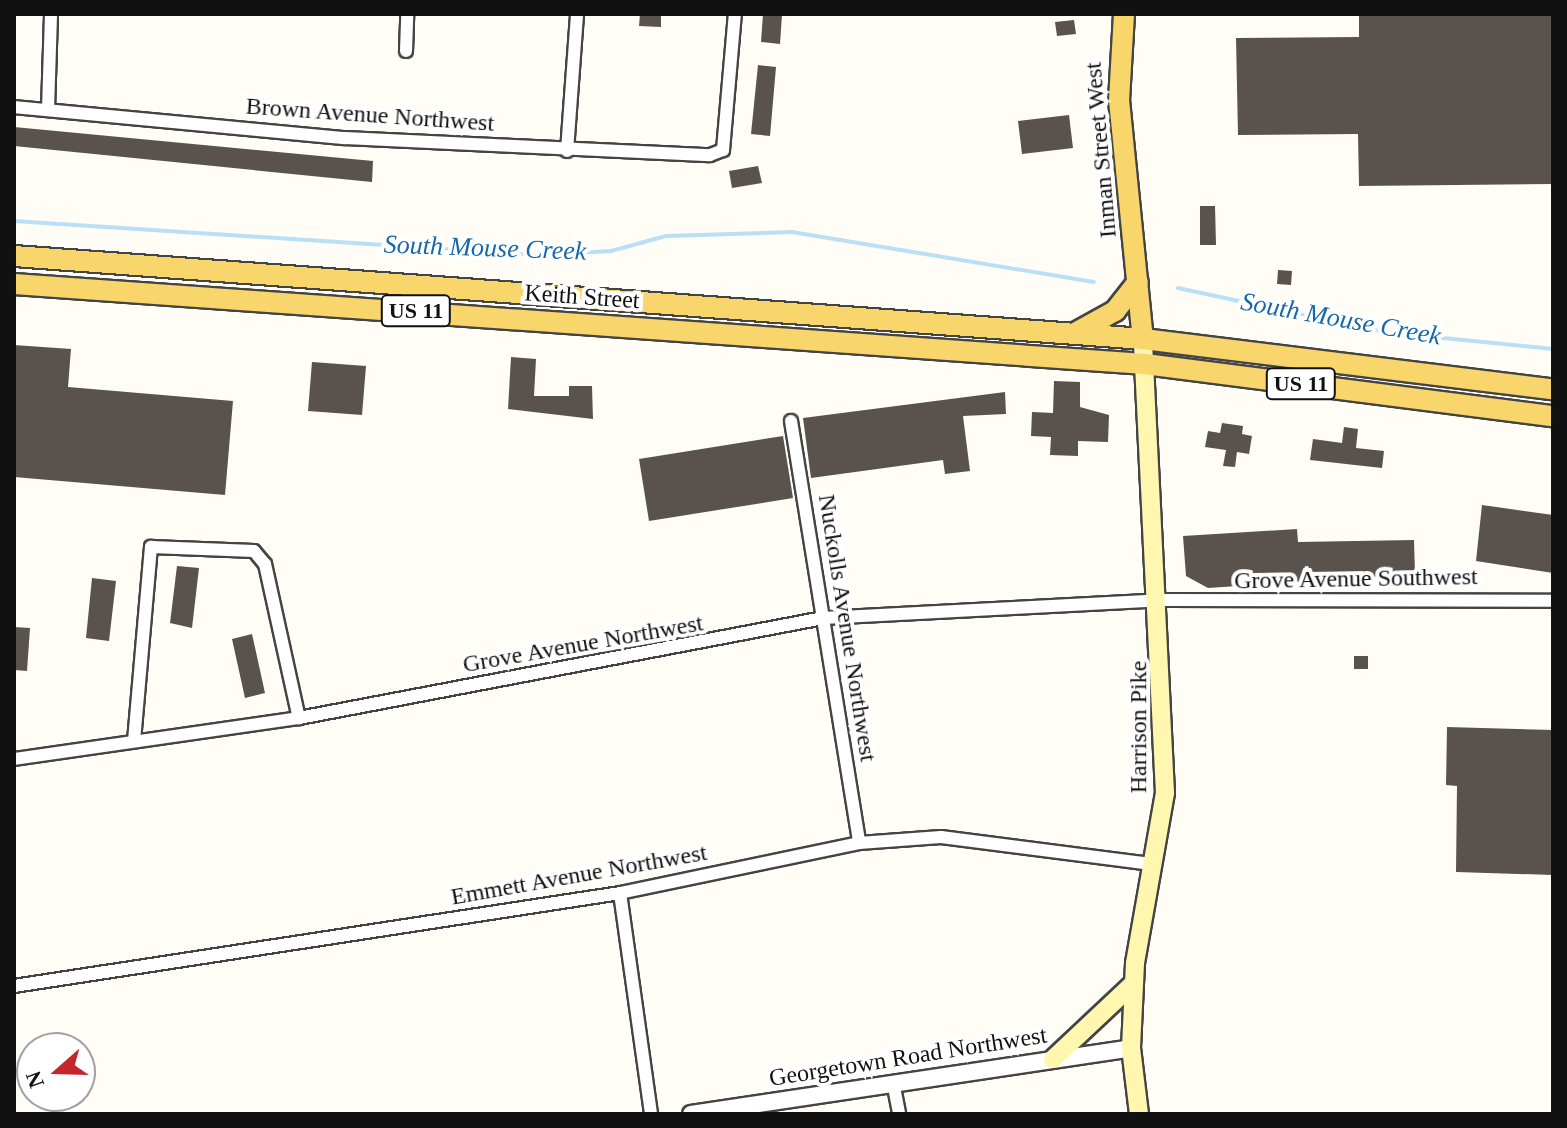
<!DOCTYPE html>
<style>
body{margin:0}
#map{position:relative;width:1567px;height:1128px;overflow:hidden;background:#fffdf5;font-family:Georgia,serif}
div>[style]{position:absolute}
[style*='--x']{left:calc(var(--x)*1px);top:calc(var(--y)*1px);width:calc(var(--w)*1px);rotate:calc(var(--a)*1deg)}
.stream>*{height:4px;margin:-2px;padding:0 2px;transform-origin:2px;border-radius:2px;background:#b9e0f7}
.building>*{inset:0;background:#5a524d}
.roads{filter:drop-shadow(2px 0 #444) drop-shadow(-2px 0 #444) drop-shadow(0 2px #444) drop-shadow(0 -2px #444)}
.minor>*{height:12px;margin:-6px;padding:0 6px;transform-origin:6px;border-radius:6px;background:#fff}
.tertiary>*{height:16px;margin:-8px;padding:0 8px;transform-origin:8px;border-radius:8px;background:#fff}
.secondary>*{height:18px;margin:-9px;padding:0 9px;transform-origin:9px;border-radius:9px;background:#fff6b0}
.primary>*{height:20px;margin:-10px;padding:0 10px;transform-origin:10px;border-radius:10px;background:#f9d66b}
span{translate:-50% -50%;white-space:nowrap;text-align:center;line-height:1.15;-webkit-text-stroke:8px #fff;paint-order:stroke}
.shield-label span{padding:2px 6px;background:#fff;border:2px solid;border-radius:6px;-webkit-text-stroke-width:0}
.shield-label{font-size:22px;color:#111;font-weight:700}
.street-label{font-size:24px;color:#111}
.water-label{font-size:26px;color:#1768a6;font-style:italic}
.frame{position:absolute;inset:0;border:16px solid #111;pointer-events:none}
.north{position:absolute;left:16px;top:1032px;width:80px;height:80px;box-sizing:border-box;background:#fff;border:2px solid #a0a0a0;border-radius:50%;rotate:250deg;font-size:22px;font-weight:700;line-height:32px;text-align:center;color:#111}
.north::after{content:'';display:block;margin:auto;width:28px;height:36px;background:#c4262e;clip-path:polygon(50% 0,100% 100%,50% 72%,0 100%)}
</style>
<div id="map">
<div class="stream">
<div style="--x:14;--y:221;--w:525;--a:3.71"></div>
<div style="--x:538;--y:255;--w:73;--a:-3.1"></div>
<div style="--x:611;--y:251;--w:57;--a:-15.3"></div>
<div style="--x:666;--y:236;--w:126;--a:-1.8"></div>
<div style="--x:792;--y:232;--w:306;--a:9.4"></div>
<div style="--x:1178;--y:288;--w:210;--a:12.1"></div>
<div style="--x:1383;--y:332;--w:171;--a:5.7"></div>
</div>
<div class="building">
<div style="clip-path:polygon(640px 14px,661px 14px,661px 27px,639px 26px)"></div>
<div style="clip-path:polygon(763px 14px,782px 15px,780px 44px,761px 42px)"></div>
<div style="clip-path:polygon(1359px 14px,1553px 14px,1553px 184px,1359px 186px,1358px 134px,1238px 135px,1236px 38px,1359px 37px)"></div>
<div style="clip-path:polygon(1074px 20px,1076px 34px,1057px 36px,1055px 22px)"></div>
<div style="clip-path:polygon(758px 65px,776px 67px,770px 136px,751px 134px)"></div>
<div style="clip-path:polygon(1069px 115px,1073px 148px,1022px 154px,1018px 121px)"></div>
<div style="clip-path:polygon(14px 127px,373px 161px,372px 182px,14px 146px)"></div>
<div style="clip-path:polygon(758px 166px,762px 183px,732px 188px,729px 171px)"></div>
<div style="clip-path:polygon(1200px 206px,1215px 206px,1216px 245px,1200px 245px)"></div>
<div style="clip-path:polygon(1278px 270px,1292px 271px,1291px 285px,1277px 284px)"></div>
<div style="clip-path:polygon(14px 345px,71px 349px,68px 387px,233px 401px,225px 495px,14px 477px)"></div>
<div style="clip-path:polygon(511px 357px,536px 359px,534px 396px,569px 396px,569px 386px,592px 386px,593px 419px,508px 409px)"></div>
<div style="clip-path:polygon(312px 362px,366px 366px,362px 415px,308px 411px)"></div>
<div style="clip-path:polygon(1054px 381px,1080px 382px,1080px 407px,1109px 415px,1108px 442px,1078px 441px,1078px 456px,1050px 455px,1051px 437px,1031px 436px,1032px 412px,1053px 413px)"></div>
<div style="clip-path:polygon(1005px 392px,1006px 414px,963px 416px,970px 471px,945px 474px,943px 460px,811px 478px,803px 418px)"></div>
<div style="clip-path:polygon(1222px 423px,1243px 426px,1242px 434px,1252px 436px,1249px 454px,1237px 452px,1235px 467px,1223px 466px,1226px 450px,1205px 447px,1208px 431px,1220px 433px)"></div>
<div style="clip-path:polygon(1344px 427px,1358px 429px,1356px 448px,1384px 451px,1382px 468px,1310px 460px,1313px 439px,1342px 443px)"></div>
<div style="clip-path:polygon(783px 436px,793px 498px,649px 521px,639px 459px)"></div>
<div style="clip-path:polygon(1482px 505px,1553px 515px,1553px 573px,1476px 561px)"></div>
<div style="clip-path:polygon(1297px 529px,1298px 542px,1414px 540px,1415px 574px,1208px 588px,1186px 576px,1183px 536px)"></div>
<div style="clip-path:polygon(177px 566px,199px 568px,192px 628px,170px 623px)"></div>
<div style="clip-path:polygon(92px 578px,116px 581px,109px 641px,86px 638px)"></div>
<div style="clip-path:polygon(14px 627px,30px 628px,27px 671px,14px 670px)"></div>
<div style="clip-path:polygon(252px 634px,265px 693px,245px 698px,232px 639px)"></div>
<div style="clip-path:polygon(1354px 656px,1368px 656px,1368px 669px,1354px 669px)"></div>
<div style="clip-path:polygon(1447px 727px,1553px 730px,1553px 875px,1456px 872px,1457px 786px,1446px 785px)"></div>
</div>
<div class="roads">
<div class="minor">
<div style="--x:406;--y:51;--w:37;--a:-88"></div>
<div style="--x:14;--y:107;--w:332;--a:5.4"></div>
<div style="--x:345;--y:138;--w:365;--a:2.7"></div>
<div style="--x:710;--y:155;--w:14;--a:-21"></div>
<div style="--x:723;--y:150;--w:137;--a:-85"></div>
<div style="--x:48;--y:110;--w:96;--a:-88.2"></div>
<div style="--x:567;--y:151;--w:137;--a:-85.8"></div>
<div style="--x:791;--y:421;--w:427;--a:80.8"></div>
<div style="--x:134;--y:741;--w:195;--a:-85"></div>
<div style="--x:151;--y:547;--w:103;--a:2.2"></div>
<div style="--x:254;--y:551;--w:17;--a:50"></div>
<div style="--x:265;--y:564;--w:158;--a:77.6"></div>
<div style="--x:14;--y:759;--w:288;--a:-8.2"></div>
<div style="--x:299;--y:718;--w:533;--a:-10.8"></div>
<div style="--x:823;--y:618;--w:338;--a:-3"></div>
<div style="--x:1161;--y:600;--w:392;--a:0.1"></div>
<div style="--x:620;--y:893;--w:223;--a:82"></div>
<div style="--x:14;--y:986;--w:613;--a:-8.72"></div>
<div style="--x:620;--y:893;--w:244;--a:-11.8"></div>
<div style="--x:859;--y:843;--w:82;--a:-4.2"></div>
<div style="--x:941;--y:837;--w:212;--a:7.3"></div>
<div style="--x:893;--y:1082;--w:33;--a:79"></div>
</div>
<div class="tertiary">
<div style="--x:691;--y:1114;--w:445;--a:-8.5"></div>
</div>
<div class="secondary">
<div style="--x:1053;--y:1059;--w:111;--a:-43.2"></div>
<div style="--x:1139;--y:1114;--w:66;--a:-96.9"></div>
<div style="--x:1131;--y:1048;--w:85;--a:-87.3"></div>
<div style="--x:1135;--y:963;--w:173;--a:-80"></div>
<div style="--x:1165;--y:793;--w:455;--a:-92.8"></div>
</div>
<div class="primary">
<div style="--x:1124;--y:14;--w:86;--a:93.3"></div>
<div style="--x:1119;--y:100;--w:240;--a:84.3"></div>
<div style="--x:14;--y:256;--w:1132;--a:4.2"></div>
<div style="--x:1143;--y:339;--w:413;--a:7"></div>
<div style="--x:14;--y:284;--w:1134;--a:4.05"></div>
<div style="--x:1145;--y:364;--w:411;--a:7.3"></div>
<div style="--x:1075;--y:333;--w:46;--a:-28.8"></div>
<div style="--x:1115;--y:311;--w:37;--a:-52"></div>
</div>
</div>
<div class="shield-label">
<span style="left:416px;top:311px">US 11</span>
<span style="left:1301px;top:384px">US 11</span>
</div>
<div class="street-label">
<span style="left:370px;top:115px;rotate:4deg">Brown Avenue Northwest</span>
<span style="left:1101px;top:150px;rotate:-95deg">Inman Street West</span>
<span style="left:582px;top:297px;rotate:4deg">Keith Street</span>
<span style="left:1356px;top:579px;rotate:-1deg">Grove Avenue Southwest</span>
<span style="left:847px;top:628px;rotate:81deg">Nuckolls Avenue Northwest</span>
<span style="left:583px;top:644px;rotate:-10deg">Grove Avenue Northwest</span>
<span style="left:1139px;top:727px;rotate:-90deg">Harrison Pike</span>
<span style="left:579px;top:875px;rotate:-10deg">Emmett Avenue Northwest</span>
<span style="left:908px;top:1057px;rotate:-9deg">Georgetown Road Northwest</span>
</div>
<div class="water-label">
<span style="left:485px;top:248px;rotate:2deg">South Mouse Creek</span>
<span style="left:1341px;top:319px;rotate:10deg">South Mouse Creek</span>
</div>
<div class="frame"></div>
<div class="north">N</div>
</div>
